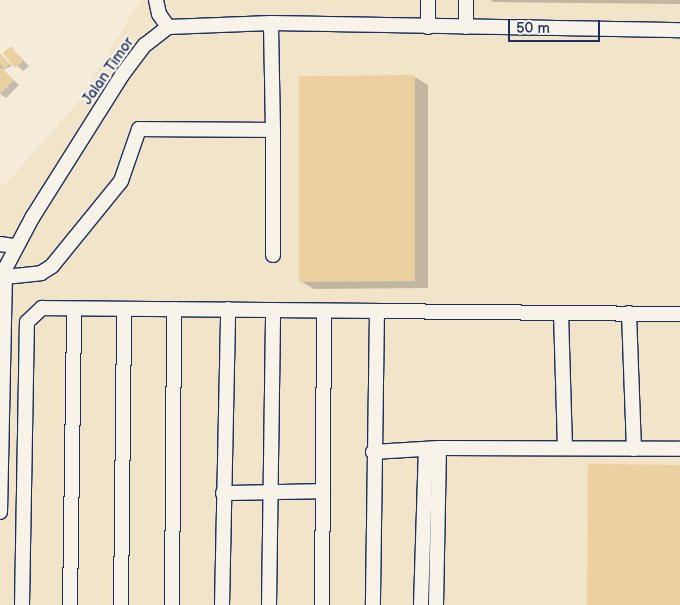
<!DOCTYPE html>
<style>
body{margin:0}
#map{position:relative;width:680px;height:605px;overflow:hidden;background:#f5ecda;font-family:"Balsamiq Sans",sans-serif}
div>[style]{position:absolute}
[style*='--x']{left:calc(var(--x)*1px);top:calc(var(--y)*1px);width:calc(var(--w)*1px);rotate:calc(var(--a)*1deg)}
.built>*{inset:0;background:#f2e4c9}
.shadow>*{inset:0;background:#0003}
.building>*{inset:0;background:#ebd1a0}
.roads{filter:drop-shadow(1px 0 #1b2f5e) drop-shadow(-1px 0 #1b2f5e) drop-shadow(0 1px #1b2f5e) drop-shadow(0 -1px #1b2f5e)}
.minor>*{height:14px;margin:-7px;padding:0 7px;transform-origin:7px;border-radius:7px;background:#f7f3e8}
span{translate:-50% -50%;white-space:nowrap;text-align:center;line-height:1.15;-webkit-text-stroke:4.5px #f7f3e8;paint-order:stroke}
.street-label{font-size:15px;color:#1b2f5e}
.scale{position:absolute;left:508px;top:20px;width:92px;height:22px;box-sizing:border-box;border:2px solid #1b2f5e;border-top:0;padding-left:6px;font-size:15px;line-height:18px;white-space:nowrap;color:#1b2f5e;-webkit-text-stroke:4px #f7f3e8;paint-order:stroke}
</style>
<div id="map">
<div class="built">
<div style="clip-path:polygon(141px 0,680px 0,680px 605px,0 605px,0 185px,5px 185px,77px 103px)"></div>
</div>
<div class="shadow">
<div style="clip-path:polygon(490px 0,680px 0,680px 4px,494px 2px)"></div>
<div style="clip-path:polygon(11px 48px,29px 66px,23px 71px,5px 53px)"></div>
<div style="clip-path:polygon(0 55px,12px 66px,3px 70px,19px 85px,6px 98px,0 94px)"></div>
<div style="clip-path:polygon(415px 77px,428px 85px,428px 288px,314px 289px,300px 281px)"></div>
</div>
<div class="building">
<div style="clip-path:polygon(11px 46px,23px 62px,15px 68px,3px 53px)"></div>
<div style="clip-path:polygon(0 53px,10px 64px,4px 69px,0 64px)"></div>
<div style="clip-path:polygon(0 67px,14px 80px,0 94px)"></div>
<div style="clip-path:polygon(415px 75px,415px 281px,299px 282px,299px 76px)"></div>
<div style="clip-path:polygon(588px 464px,680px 465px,680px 605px,587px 605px)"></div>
</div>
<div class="roads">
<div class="minor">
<div style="--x:156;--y:0;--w:14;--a:78"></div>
<div style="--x:159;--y:14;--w:16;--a:55"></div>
<div style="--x:428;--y:0;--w:27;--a:90"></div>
<div style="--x:466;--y:27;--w:27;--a:-90"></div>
<div style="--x:0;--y:244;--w:15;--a:8"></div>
<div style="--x:273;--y:255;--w:125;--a:-90"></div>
<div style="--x:5;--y:277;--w:36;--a:-6"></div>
<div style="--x:41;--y:273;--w:13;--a:-32"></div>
<div style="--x:52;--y:266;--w:109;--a:-50.9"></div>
<div style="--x:121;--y:181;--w:55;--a:-70.9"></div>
<div style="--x:139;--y:129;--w:134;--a:0.4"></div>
<div style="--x:273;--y:130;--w:107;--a:-91.1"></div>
<div style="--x:377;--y:311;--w:303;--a:0.6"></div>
<div style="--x:561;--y:313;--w:135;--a:88.3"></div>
<div style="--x:629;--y:313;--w:136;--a:87.9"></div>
<div style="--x:373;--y:452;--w:66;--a:-3.5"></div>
<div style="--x:439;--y:448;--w:241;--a:0.2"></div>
<div style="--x:223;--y:493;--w:100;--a:-1.1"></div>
<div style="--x:0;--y:512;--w:243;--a:-88.8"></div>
<div style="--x:5;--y:269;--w:58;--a:-62.1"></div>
<div style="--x:32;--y:218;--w:169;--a:-57.8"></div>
<div style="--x:122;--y:75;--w:38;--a:-53"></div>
<div style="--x:145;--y:45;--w:29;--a:-38"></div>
<div style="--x:168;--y:27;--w:103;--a:-2.2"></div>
<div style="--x:271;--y:23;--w:409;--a:1"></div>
<div style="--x:22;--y:605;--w:283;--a:-89"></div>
<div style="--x:27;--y:322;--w:21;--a:-43"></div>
<div style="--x:42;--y:308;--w:335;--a:0.5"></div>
<div style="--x:377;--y:311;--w:294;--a:90.8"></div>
<div style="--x:70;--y:605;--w:296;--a:-89.2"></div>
<div style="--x:121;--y:605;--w:295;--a:-89.4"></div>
<div style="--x:172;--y:605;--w:296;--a:-89.6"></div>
<div style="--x:222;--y:605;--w:296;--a:-88.8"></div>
<div style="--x:269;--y:605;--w:295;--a:-89.2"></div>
<div style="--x:322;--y:605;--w:293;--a:-89.6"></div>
<div style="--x:421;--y:605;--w:156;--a:-88.2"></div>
<div style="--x:436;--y:605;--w:157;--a:-88.9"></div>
</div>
</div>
<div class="street-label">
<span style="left:108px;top:71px;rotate:-55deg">Jalan Timor</span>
</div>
<div class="scale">50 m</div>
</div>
